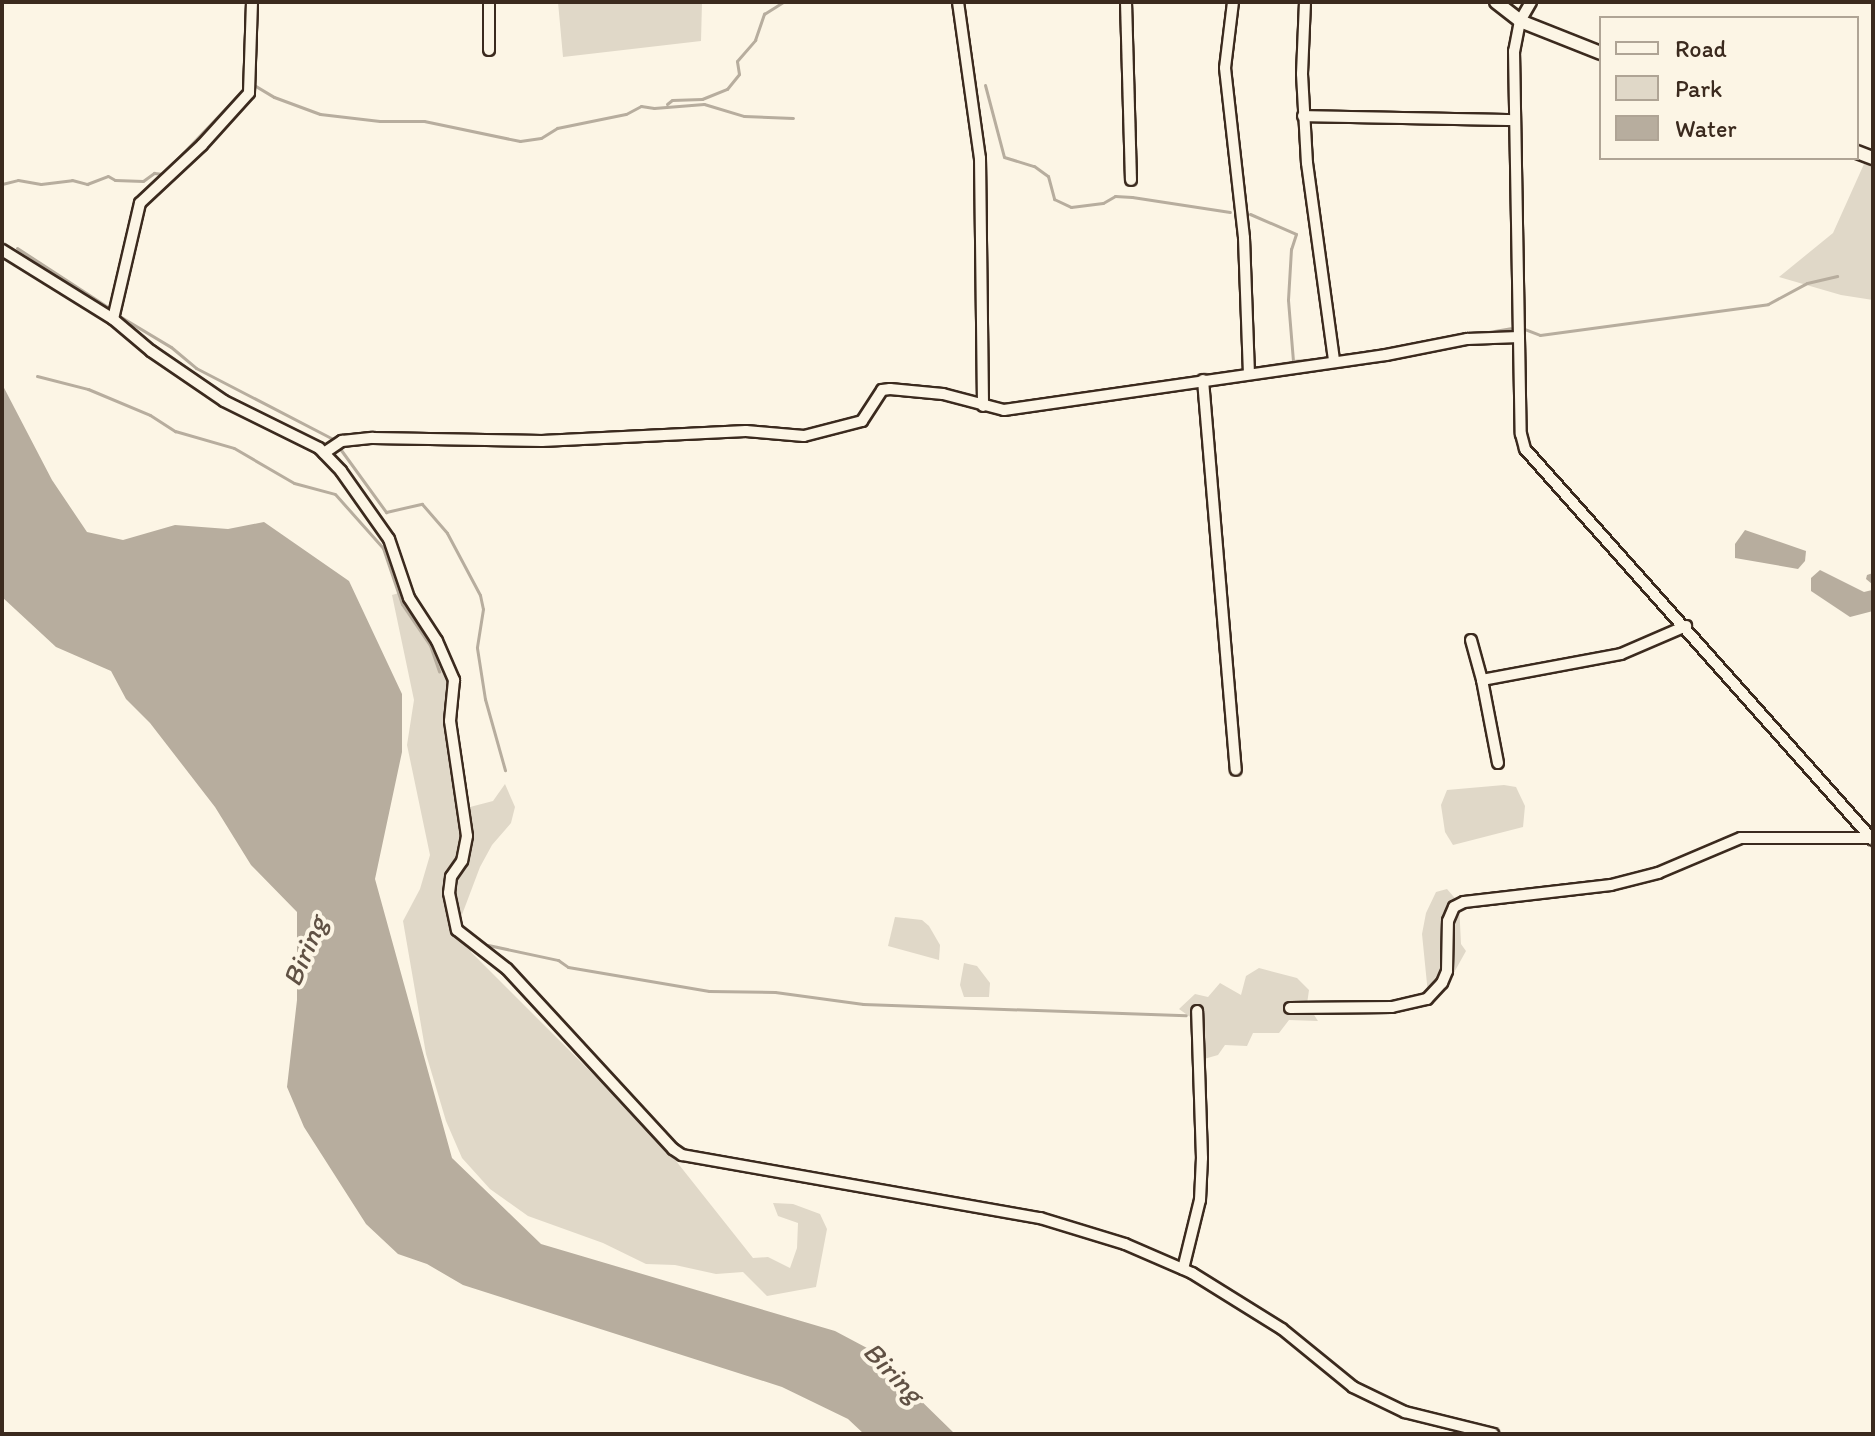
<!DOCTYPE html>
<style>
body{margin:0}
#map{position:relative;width:1875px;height:1436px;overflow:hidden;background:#fcf5e5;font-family:Itim,sans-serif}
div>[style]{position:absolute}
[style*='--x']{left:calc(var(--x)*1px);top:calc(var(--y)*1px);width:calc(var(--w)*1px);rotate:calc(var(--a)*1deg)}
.green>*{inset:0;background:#e0d8c8}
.water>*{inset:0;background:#b7ad9e}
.stream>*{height:3px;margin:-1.5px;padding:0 1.5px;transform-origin:1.5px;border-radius:1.5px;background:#b7ad9e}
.roads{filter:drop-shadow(2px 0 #3b2a1e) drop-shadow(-2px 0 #3b2a1e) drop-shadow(0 2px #3b2a1e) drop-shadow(0 -2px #3b2a1e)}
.minor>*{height:10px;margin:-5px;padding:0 5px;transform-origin:5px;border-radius:5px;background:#fcf5e5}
.tertiary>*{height:12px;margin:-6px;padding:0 6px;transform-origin:6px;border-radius:6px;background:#fcf5e5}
span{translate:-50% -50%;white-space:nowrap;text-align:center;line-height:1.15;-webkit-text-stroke:8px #fcf5e5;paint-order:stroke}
.water-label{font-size:28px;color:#605144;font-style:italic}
.frame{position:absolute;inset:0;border:4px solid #3b2a1e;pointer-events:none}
.legend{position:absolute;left:1599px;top:16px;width:260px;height:144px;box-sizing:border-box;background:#fcf5e5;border:2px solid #afa495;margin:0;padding:10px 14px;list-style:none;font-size:24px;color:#3b2a1e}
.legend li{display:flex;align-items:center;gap:16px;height:40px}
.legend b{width:40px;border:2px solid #afa495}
</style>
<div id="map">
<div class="green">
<div style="clip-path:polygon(558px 2px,702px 2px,701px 41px,563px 57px)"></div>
<div style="clip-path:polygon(1864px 164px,1873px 166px,1873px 300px,1841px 295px,1779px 277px,1833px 233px)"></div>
<div style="clip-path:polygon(406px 591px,430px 642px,448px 655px,452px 685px,445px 712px,448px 733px,470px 807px,493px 801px,505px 784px,515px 807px,511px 823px,492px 845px,480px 867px,460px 920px,471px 952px,661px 1142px,753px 1258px,768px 1257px,790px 1268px,797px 1248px,798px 1223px,778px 1216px,773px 1203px,793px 1204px,820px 1214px,827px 1229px,816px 1287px,767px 1296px,743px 1272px,716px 1274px,675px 1265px,646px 1264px,603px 1243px,528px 1216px,490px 1189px,462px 1158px,446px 1121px,426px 1054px,403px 921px,420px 889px,430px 855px,407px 745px,414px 700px,392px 595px)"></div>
<div style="clip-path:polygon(1504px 785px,1516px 787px,1525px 806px,1523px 827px,1453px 845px,1445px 832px,1441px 805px,1447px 790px)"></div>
<div style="clip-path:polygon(1447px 889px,1459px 903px,1461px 944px,1466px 951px,1446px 987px,1437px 994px,1428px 994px,1422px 934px,1426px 913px,1436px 892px)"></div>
<div style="clip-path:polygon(895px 917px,922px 920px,929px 926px,940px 945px,939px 960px,888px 946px)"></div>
<div style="clip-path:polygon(964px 963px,977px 966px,990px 983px,989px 997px,964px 997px,960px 985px)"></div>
<div style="clip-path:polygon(1259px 968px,1297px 978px,1309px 990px,1307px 1004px,1318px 1021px,1289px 1020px,1279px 1033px,1253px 1033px,1247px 1046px,1225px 1045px,1218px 1055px,1204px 1059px,1194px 1036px,1193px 1019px,1179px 1009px,1195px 994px,1208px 997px,1220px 983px,1241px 995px,1246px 976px)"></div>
</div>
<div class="water">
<div style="clip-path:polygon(2px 384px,52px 480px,87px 532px,123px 540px,175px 525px,228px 529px,264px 522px,349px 581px,402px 694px,402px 752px,375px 879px,452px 1158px,541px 1244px,835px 1331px,867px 1348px,955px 1434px,864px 1434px,848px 1419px,782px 1387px,463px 1285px,427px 1264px,398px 1254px,366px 1224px,304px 1127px,287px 1087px,297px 1000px,297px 912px,251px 865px,215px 807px,150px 723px,126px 699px,111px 671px,56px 647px,2px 597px)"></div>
<div style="clip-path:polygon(1745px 530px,1806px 551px,1805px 561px,1798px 569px,1735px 558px,1735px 544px)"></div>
<div style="clip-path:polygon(1820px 570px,1864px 592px,1872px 590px,1872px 584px,1866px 579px,1867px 575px,1873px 573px,1873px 611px,1850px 617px,1811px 591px,1811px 578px)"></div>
</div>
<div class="stream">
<div style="--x:254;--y:85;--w:23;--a:31"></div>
<div style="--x:274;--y:97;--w:49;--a:20.3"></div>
<div style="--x:320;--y:114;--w:60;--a:6.7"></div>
<div style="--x:380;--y:121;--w:44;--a:0"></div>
<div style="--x:424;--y:121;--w:98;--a:11.8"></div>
<div style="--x:520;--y:141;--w:21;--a:-8"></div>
<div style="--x:541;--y:138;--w:19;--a:-32"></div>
<div style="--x:557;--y:128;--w:70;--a:-11.5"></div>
<div style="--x:626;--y:114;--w:17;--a:-28"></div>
<div style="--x:641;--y:106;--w:13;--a:9"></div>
<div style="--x:654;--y:108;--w:50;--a:-4.6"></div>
<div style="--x:704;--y:104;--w:42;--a:16.7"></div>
<div style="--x:744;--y:116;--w:49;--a:2.3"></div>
<div style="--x:985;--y:85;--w:74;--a:75.2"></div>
<div style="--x:1004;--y:157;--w:31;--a:17"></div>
<div style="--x:1034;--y:166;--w:17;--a:36"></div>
<div style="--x:1048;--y:176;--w:24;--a:75"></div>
<div style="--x:1054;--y:199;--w:19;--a:25"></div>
<div style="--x:1071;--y:207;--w:32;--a:-7"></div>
<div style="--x:1103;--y:203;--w:14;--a:-30"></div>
<div style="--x:1115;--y:196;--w:17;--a:3"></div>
<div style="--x:1132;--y:197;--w:99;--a:8.7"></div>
<div style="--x:667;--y:104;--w:6;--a:-39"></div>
<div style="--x:672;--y:100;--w:30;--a:-2"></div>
<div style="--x:702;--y:99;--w:27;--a:-22"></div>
<div style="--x:727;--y:89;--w:19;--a:-51"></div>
<div style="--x:739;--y:74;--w:13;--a:-99"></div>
<div style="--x:737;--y:61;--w:28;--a:-49"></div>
<div style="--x:755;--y:40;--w:28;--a:-71"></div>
<div style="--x:764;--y:14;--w:22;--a:-32"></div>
<div style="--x:2;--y:184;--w:16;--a:-14"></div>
<div style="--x:18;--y:180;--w:23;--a:10"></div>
<div style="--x:41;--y:184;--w:31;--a:-7"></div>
<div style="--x:72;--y:180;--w:16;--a:15"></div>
<div style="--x:87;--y:184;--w:22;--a:-21"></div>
<div style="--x:108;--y:176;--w:8;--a:30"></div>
<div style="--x:115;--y:180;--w:28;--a:2"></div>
<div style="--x:143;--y:181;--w:14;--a:-36"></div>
<div style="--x:154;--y:173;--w:9;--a:6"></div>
<div style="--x:163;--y:174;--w:117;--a:-46.4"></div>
<div style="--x:1250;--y:214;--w:50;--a:23.5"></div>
<div style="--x:1296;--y:234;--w:16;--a:108"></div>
<div style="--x:1291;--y:249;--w:51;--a:93.4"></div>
<div style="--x:1288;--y:300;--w:61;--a:85.3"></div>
<div style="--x:1293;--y:361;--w:33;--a:-5"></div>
<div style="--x:17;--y:248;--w:110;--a:33.1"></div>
<div style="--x:121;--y:317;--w:58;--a:31"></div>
<div style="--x:171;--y:347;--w:33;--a:40"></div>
<div style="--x:196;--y:368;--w:157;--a:27.4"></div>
<div style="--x:1522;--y:328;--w:19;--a:21"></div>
<div style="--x:1540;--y:335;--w:230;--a:-7.7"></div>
<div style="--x:1768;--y:304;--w:44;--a:-28.3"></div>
<div style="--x:1807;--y:283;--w:31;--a:-13"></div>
<div style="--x:1412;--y:345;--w:100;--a:-9.7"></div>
<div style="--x:1342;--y:355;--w:60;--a:-7.7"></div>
<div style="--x:1252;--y:368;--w:40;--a:-8.5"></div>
<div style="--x:37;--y:376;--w:53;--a:14.3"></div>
<div style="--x:88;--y:389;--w:67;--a:22.8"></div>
<div style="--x:150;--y:415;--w:30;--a:33"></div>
<div style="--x:175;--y:431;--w:61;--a:16.1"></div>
<div style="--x:234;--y:448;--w:69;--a:30.3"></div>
<div style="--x:294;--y:483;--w:42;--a:15"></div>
<div style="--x:335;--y:494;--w:72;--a:48.4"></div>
<div style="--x:383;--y:548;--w:59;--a:71.3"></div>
<div style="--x:402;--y:604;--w:50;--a:55.7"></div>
<div style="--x:430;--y:645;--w:28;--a:71"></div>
<div style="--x:341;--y:450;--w:77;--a:54"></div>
<div style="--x:386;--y:512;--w:37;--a:-13"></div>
<div style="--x:422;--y:504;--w:38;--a:49"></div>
<div style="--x:447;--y:533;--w:70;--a:62"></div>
<div style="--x:480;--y:595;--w:14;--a:78"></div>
<div style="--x:483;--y:609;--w:39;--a:99"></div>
<div style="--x:477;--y:648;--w:52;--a:81.1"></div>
<div style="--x:485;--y:699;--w:74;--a:74.3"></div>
<div style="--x:488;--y:945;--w:72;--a:12.1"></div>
<div style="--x:558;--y:960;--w:12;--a:35"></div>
<div style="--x:568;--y:967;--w:143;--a:9.7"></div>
<div style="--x:709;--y:991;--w:66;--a:0.9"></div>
<div style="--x:775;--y:992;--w:89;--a:7.8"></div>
<div style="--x:863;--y:1004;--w:323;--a:2"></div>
</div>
<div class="roads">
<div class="minor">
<div style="--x:252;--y:2;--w:91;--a:91.9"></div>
<div style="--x:249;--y:93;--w:70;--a:132.1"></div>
<div style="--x:202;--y:145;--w:85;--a:136.9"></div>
<div style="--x:140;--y:203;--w:119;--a:103.1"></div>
<div style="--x:113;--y:319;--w:50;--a:40.1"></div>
<div style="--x:151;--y:351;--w:88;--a:34.4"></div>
<div style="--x:224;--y:401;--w:106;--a:26.3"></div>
<div style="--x:319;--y:448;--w:32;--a:46"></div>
<div style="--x:341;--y:471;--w:83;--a:54.8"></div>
<div style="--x:389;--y:539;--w:62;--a:71.3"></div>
<div style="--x:409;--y:598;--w:51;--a:56.9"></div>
<div style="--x:437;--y:641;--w:43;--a:66.4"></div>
<div style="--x:454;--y:680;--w:41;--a:95.6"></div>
<div style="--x:450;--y:721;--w:116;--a:81.6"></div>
<div style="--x:467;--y:836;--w:25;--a:101"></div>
<div style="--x:462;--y:861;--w:19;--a:125"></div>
<div style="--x:451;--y:877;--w:16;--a:97"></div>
<div style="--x:449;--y:893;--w:38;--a:78"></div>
<div style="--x:457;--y:930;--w:63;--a:38"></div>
<div style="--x:507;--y:969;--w:245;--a:47.3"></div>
<div style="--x:673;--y:1149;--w:11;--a:34"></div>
<div style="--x:682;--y:1155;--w:364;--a:10"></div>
<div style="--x:1040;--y:1218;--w:89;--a:17"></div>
<div style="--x:1125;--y:1244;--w:73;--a:23.4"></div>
<div style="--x:1192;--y:1273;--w:106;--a:31.9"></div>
<div style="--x:1282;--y:1329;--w:92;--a:39.2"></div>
<div style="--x:1353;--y:1387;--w:58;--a:25.7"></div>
<div style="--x:1405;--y:1412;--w:91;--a:14"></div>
<div style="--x:489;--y:2;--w:48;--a:90"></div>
<div style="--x:958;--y:2;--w:158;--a:82"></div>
<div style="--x:980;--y:158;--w:248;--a:89.3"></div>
<div style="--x:1126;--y:2;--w:178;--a:88.4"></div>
<div style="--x:1233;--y:2;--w:66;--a:96.9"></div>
<div style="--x:1225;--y:68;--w:171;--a:83.6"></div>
<div style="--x:1244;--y:238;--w:135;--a:87.9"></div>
<div style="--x:1305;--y:2;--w:72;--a:92.4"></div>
<div style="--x:1302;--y:74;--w:89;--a:86.8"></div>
<div style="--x:1307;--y:163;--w:200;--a:82.2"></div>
<div style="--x:1531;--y:2;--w:22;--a:120"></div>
<div style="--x:1520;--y:21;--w:31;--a:101"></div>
<div style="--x:1514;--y:51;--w:383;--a:89"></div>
<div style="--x:1521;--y:434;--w:16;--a:75"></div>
<div style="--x:1525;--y:449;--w:523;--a:48.33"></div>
<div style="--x:1303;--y:116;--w:212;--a:1.1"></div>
<div style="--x:2;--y:250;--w:131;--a:31.9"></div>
<div style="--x:1203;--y:380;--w:391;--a:85.2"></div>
<div style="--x:324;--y:453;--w:22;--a:-34"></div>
<div style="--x:342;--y:441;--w:31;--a:-6"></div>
<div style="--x:373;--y:438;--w:169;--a:1"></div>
<div style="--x:542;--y:441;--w:204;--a:-2.8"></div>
<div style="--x:746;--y:431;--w:58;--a:4.9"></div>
<div style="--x:804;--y:436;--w:60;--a:-14.5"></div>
<div style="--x:862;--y:421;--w:37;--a:-57"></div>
<div style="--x:882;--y:390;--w:8;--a:-7"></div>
<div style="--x:890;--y:389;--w:53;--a:5.4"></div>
<div style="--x:943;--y:394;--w:63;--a:14.7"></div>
<div style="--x:1004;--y:410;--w:386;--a:-8.2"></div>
<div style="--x:1386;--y:355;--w:83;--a:-11.2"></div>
<div style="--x:1467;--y:339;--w:52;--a:-2.2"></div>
<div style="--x:1471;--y:640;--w:41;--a:74.6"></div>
<div style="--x:1498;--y:763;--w:85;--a:-100.9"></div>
<div style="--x:1482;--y:680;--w:141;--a:-10.6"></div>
<div style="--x:1621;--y:654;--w:71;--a:-23.3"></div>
<div style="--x:1290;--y:1008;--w:102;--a:-0.6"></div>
<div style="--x:1392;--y:1007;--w:36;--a:-13"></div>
<div style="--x:1427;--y:999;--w:22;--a:-47"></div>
<div style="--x:1442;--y:983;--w:13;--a:-67"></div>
<div style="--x:1447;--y:971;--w:50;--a:-88.9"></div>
<div style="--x:1448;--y:921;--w:15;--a:-67"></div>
<div style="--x:1454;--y:907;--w:11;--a:-27"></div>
<div style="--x:1464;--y:902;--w:148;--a:-6.6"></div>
<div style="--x:1611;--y:885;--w:49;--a:-14.3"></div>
<div style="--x:1658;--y:873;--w:90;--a:-22.9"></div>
<div style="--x:1741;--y:838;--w:129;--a:0"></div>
<div style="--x:1183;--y:1269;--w:71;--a:-76.2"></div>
<div style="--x:1200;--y:1200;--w:42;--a:-87.3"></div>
<div style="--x:1202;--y:1158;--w:147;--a:-91.9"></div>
</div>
<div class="tertiary">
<div style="--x:1496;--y:2;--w:31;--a:38"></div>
<div style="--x:1520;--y:21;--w:87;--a:21.6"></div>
<div style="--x:1857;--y:152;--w:17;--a:21"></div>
</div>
</div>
<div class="water-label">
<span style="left:304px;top:951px;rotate:-67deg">Biring</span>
<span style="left:894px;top:1372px;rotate:46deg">Biring</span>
</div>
<div class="frame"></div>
<ul class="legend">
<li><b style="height:10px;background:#fcf5e5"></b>Road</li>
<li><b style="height:22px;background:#e0d8c8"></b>Park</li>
<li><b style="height:22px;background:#b7ad9e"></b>Water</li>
</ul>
</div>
